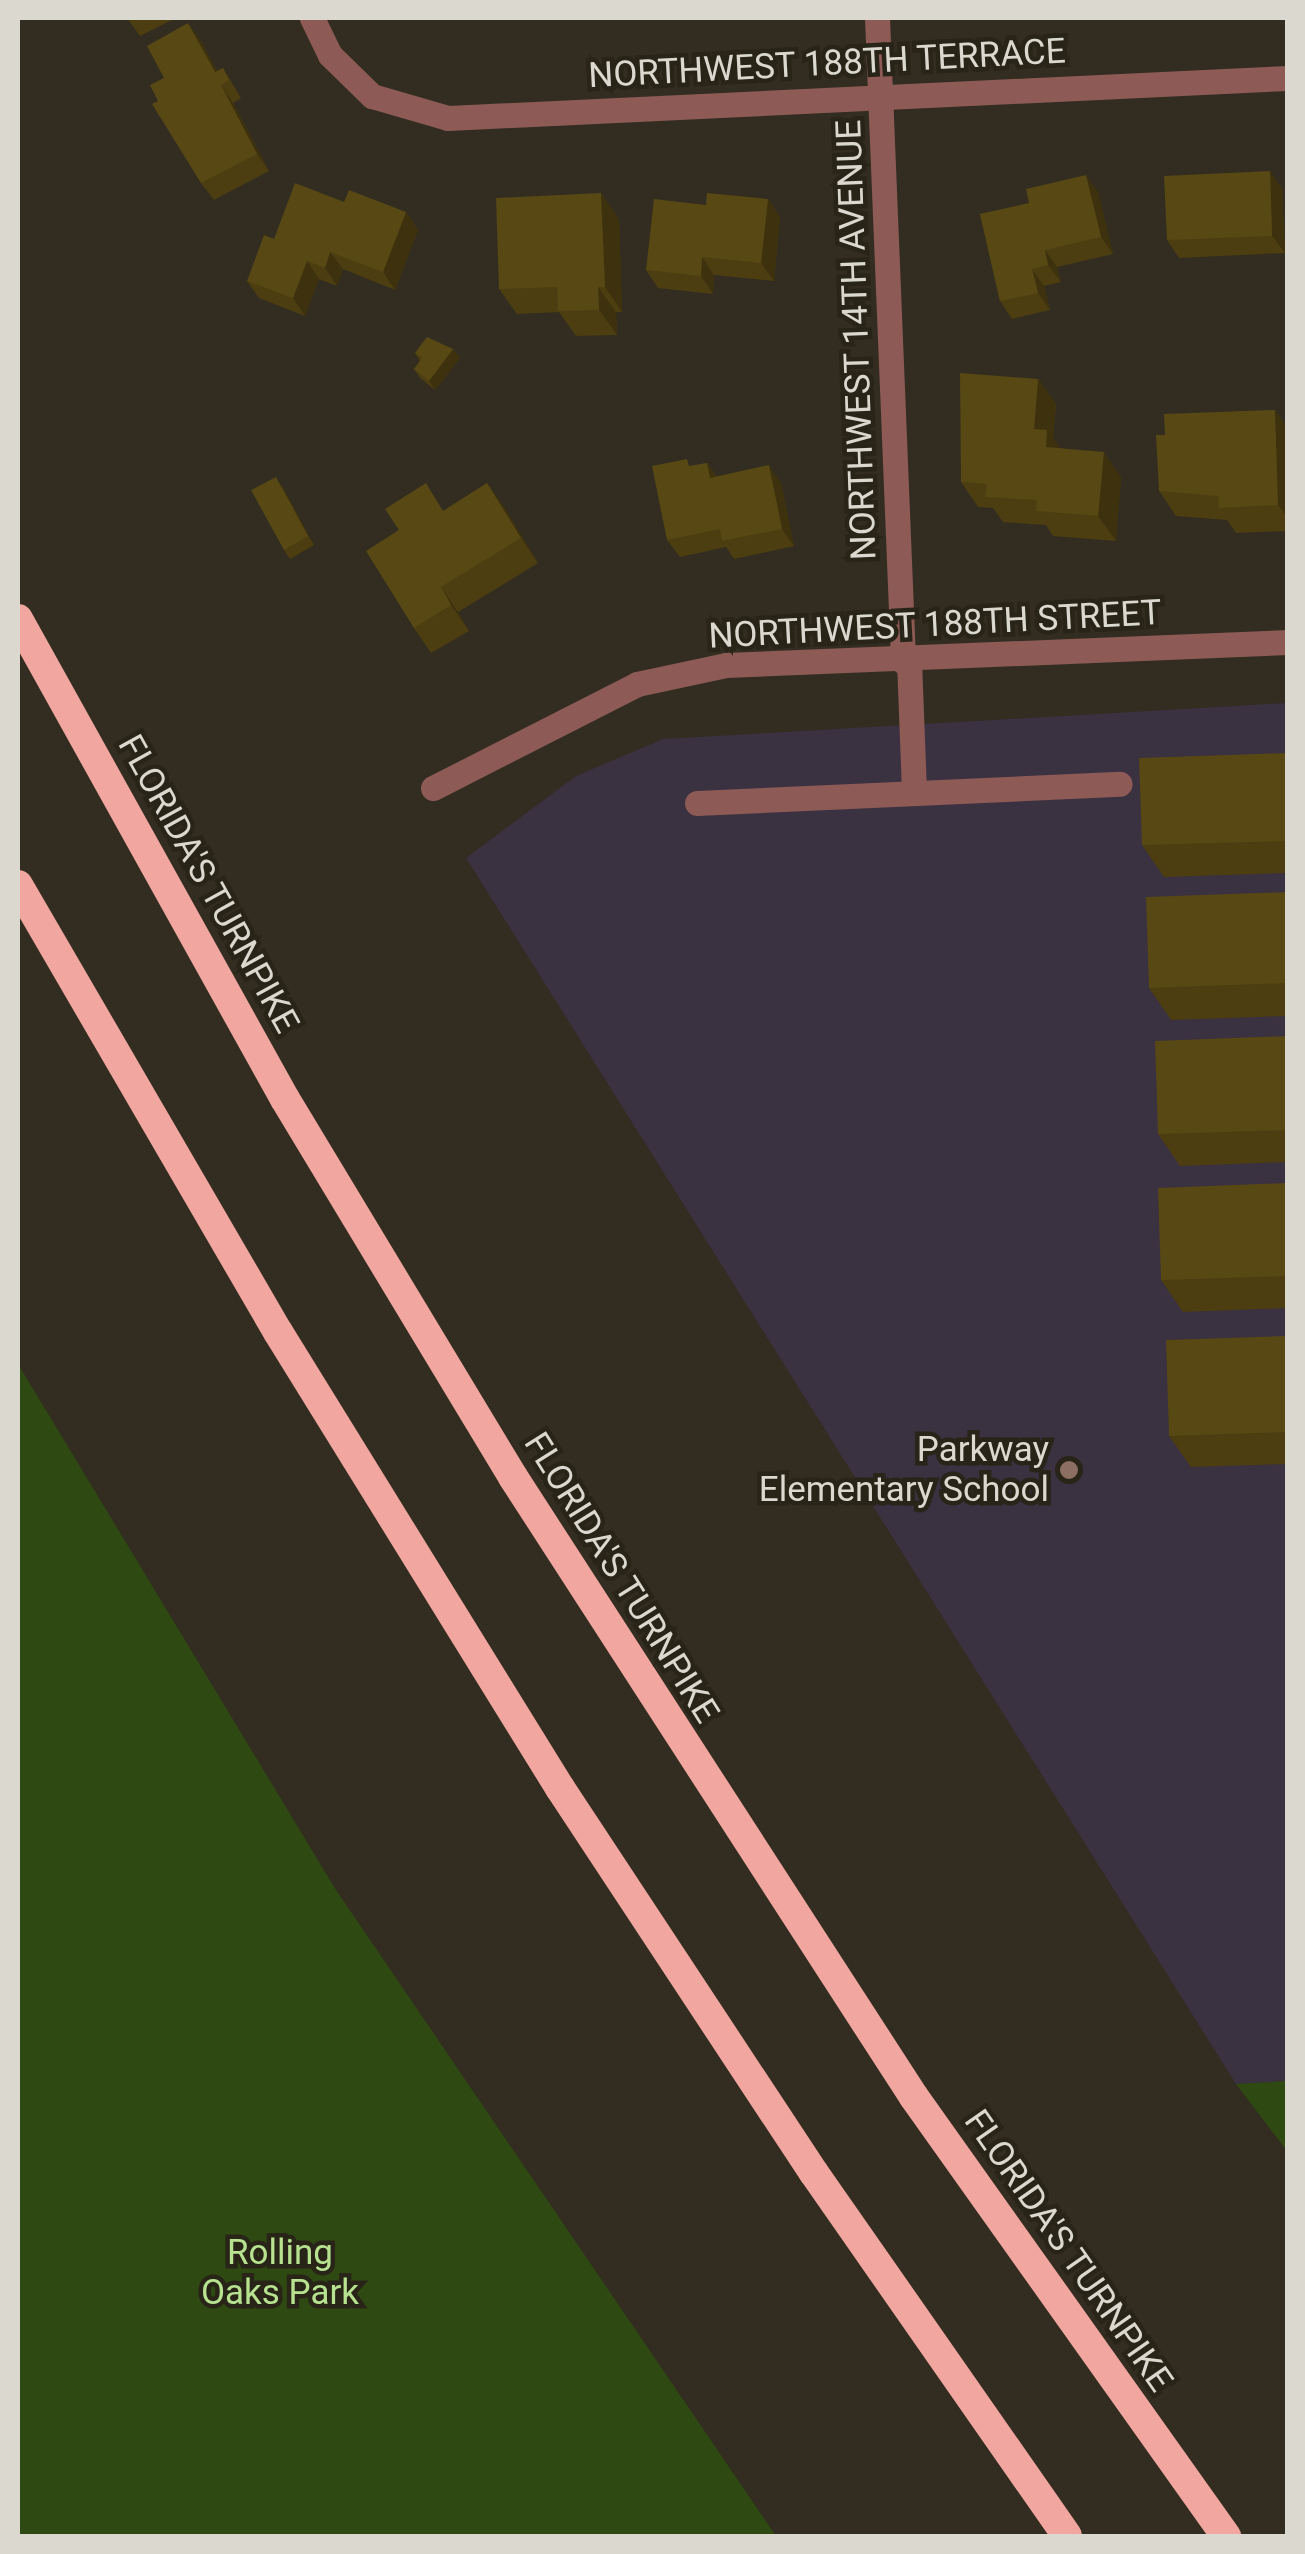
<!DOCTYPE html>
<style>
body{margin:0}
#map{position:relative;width:1305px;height:2554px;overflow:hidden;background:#322d20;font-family:Roboto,sans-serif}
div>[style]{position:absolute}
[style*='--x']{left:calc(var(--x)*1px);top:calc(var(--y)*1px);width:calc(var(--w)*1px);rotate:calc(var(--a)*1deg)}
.education>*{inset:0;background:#3a3141}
.green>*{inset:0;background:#2f4912}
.service>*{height:25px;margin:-12.5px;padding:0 12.5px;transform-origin:12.5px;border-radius:12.5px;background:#8d5a56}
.minor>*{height:25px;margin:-12.5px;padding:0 12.5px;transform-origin:12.5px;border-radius:12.5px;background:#8d5a56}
.motorway>*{height:30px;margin:-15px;padding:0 15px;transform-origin:15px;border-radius:15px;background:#f1a69f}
.wall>*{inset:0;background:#4c3e11}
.shaded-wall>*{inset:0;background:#3e320e}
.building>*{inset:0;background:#584814}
.dots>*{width:28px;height:28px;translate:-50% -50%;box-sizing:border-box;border:5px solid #282417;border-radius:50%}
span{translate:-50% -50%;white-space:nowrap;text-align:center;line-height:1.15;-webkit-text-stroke:9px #282417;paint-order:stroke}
.street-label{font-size:35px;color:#dbd8cf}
.poi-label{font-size:35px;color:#dbd8cf}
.right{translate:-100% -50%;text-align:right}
.park-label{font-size:35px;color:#b7e390}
.frame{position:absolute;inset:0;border:20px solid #dbd8cf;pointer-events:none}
</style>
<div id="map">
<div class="education">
<div style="clip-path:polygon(1287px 703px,1287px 2081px,1236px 2084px,466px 858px,576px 776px,663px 739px)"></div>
</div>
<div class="green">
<div style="clip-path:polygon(18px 1364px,336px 1890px,776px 2536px,18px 2536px)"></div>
<div style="clip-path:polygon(1287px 2081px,1288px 2081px,1287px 2151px,1236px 2084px)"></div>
</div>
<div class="service">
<div style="--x:909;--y:661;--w:132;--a:87.8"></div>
<div style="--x:697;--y:803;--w:423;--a:-2.6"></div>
</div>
<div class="minor">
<div style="--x:312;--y:18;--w:41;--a:64.1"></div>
<div style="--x:330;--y:55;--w:59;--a:44.3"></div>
<div style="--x:372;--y:96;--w:79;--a:16.1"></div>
<div style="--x:448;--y:118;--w:841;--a:-2.73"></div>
<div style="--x:877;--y:18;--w:644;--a:87.68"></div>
<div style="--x:433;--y:788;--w:229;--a:-27"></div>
<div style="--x:637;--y:684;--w:91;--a:-12.1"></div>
<div style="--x:726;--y:665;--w:562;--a:-2.34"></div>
</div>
<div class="motorway">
<div style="--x:18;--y:619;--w:549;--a:60.92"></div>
<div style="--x:285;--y:1099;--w:441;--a:58.9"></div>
<div style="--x:513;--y:1477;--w:738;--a:57.11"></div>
<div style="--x:914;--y:2097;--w:539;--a:54.6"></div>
<div style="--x:18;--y:885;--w:517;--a:59.82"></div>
<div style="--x:278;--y:1332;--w:536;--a:58.27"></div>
<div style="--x:560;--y:1788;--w:461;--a:56.6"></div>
<div style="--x:814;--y:2173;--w:442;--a:55.1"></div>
</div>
<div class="wall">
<div style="clip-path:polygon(127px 18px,176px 18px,140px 36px)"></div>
<div style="clip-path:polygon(201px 41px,217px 71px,223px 68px,241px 98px,233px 103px,269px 171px,214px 200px,201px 183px,158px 101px,164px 78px)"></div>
<div style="clip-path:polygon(1270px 171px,1282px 189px,1285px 253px,1179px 258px,1167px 240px)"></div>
<div style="clip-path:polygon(1098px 192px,1113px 254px,1057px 267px,1061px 282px,1044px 286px,1050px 310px,1012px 319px,1000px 301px,980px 214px)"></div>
<div style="clip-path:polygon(768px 199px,780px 217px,774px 281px,714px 275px,713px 294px,658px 288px,646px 270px,706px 205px)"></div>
<div style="clip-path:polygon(344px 202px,406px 212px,418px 230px,395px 290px,343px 269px,337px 286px,319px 279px,305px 316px,259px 298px,247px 281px,274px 239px)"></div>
<div style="clip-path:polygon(619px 219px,622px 312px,616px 312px,617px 335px,576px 336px,559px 312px,517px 314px,499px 289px)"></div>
<div style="clip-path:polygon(453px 349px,460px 358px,435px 390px,420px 378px,414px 369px,420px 361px,415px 353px)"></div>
<div style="clip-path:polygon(1038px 379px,1056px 404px,1053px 438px,1060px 448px,1121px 477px,1116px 541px,1053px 536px,1046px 525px,1003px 522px,993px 508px,978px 507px,961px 482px)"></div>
<div style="clip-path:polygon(1288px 428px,1288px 531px,1236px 533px,1227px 520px,1176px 516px,1159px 491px)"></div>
<div style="clip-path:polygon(707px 463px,717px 477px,781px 483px,794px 546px,734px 559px,726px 547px,680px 557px,667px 540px,692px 466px)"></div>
<div style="clip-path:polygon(487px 483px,538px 563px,458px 612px,469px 631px,431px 653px,414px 628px,399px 530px,445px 510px)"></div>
<div style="clip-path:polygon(282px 486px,314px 545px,290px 559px,284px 550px)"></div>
<div style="clip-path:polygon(1288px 753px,1288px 873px,1164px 877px,1142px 845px)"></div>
<div style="clip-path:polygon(1288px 892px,1288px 1016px,1171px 1020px,1149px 988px)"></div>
<div style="clip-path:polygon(1288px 1036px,1288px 1162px,1180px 1166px,1158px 1134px)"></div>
<div style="clip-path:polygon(1288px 1183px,1288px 1308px,1183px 1312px,1161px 1280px)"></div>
<div style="clip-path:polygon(1288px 1336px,1288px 1464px,1191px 1467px,1169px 1436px)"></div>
</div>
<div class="shaded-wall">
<div style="clip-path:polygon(188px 23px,201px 41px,224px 83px,215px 72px)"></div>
<div style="clip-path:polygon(221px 85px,233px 103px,269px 171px,257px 154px)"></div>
<div style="clip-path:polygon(1270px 171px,1282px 189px,1285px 253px,1272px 236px)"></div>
<div style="clip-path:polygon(1086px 175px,1098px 192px,1113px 254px,1101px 237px)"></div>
<div style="clip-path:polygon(601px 193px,619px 219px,622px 312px,605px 287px)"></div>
<div style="clip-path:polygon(768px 199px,780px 217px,774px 281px,761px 263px)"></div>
<div style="clip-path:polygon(406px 212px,418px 230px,395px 290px,383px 272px)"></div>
<div style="clip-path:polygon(1045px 250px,1057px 267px,1061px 282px,1048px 265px)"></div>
<div style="clip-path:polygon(330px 252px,343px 269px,337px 286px,325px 268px)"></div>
<div style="clip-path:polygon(702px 257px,714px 275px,713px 294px,701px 276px)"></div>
<div style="clip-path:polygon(307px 261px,319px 279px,305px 316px,293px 298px)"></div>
<div style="clip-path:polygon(1032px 269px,1044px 286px,1050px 310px,1038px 293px)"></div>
<div style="clip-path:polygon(598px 287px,616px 312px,617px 335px,599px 310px)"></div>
<div style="clip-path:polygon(453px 349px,460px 358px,435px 390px,429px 381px)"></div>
<div style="clip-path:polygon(1038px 379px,1056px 404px,1053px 438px,1065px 455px,1063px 472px,1034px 429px)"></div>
<div style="clip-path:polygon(1275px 410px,1288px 428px,1288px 518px,1278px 505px)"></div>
<div style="clip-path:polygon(1104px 452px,1121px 477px,1116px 541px,1098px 516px)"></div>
<div style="clip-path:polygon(707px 463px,719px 481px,710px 478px)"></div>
<div style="clip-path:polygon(769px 465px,781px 483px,794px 546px,782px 529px)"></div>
<div style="clip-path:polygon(276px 477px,282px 486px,314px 545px,308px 536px)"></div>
<div style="clip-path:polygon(487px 483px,505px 508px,538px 563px,521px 538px)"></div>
<div style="clip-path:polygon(441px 587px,458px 612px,469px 631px,451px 605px)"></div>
</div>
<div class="building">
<div style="clip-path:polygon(188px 23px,215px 72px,223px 68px,229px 80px,221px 85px,257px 154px,201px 183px,152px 104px,158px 101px,150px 85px,164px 78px,147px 46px)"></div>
<div style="clip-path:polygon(1270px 171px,1272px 236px,1167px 240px,1164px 176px)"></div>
<div style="clip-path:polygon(1086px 175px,1101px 237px,1045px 250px,1048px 265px,1032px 269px,1038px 293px,1000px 301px,980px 214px,1029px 203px,1026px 189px)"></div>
<div style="clip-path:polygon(295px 183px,344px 202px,349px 190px,406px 212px,383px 272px,330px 252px,325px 268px,307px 261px,293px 298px,247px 281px,264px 235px,274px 239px)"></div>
<div style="clip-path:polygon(601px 193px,605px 287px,598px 287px,599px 310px,558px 311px,557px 287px,499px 289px,496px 198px)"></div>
<div style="clip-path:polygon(707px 193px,768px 199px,761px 263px,702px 257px,701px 276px,646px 270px,654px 199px,706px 205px)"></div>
<div style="clip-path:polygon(427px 337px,453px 349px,429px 381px,414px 369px,422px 358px,415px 353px)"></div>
<div style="clip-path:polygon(960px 373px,1038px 379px,1034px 429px,1047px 430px,1046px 447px,1104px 452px,1098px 516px,1036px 511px,1037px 500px,985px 497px,987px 484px,961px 482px)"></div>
<div style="clip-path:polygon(1275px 410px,1278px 505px,1219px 508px,1218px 496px,1159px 491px,1156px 435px,1165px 435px,1164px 414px)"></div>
<div style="clip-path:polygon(687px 459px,689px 466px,707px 463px,710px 478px,769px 465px,782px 529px,722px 541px,720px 529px,667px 540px,652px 466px)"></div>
<div style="clip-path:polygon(276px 477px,308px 536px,284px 550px,251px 490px)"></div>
<div style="clip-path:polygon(426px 483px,443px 511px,487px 483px,521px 538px,441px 587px,451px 605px,414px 628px,366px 551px,399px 530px,385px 509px)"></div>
<div style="clip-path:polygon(1288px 753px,1288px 841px,1142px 845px,1139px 758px)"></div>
<div style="clip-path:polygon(1288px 892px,1288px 983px,1149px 988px,1146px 897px)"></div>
<div style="clip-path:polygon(1288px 1036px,1288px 1130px,1158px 1134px,1155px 1041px)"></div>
<div style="clip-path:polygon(1288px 1183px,1288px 1276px,1161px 1280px,1158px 1188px)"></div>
<div style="clip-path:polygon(1288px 1336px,1288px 1432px,1169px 1436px,1166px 1340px)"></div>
</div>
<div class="dots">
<div style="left:1069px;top:1470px;background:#8d6e63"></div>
</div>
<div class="street-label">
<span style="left:827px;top:64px;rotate:-3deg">NORTHWEST 188TH TERRACE</span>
<span style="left:857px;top:340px;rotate:-92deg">NORTHWEST 14TH AVENUE</span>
<span style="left:935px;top:625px;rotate:-3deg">NORTHWEST 188TH STREET</span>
<span style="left:208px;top:884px;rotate:61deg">FLORIDA'S TURNPIKE</span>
<span style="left:621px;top:1578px;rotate:58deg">FLORIDA'S TURNPIKE</span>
<span style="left:1068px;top:2251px;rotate:55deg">FLORIDA'S TURNPIKE</span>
</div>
<div class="poi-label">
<span class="right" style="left:1049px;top:1470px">Parkway<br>Elementary School</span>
</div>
<div class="park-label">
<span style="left:280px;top:2273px">Rolling<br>Oaks Park</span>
</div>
<div class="frame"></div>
</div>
